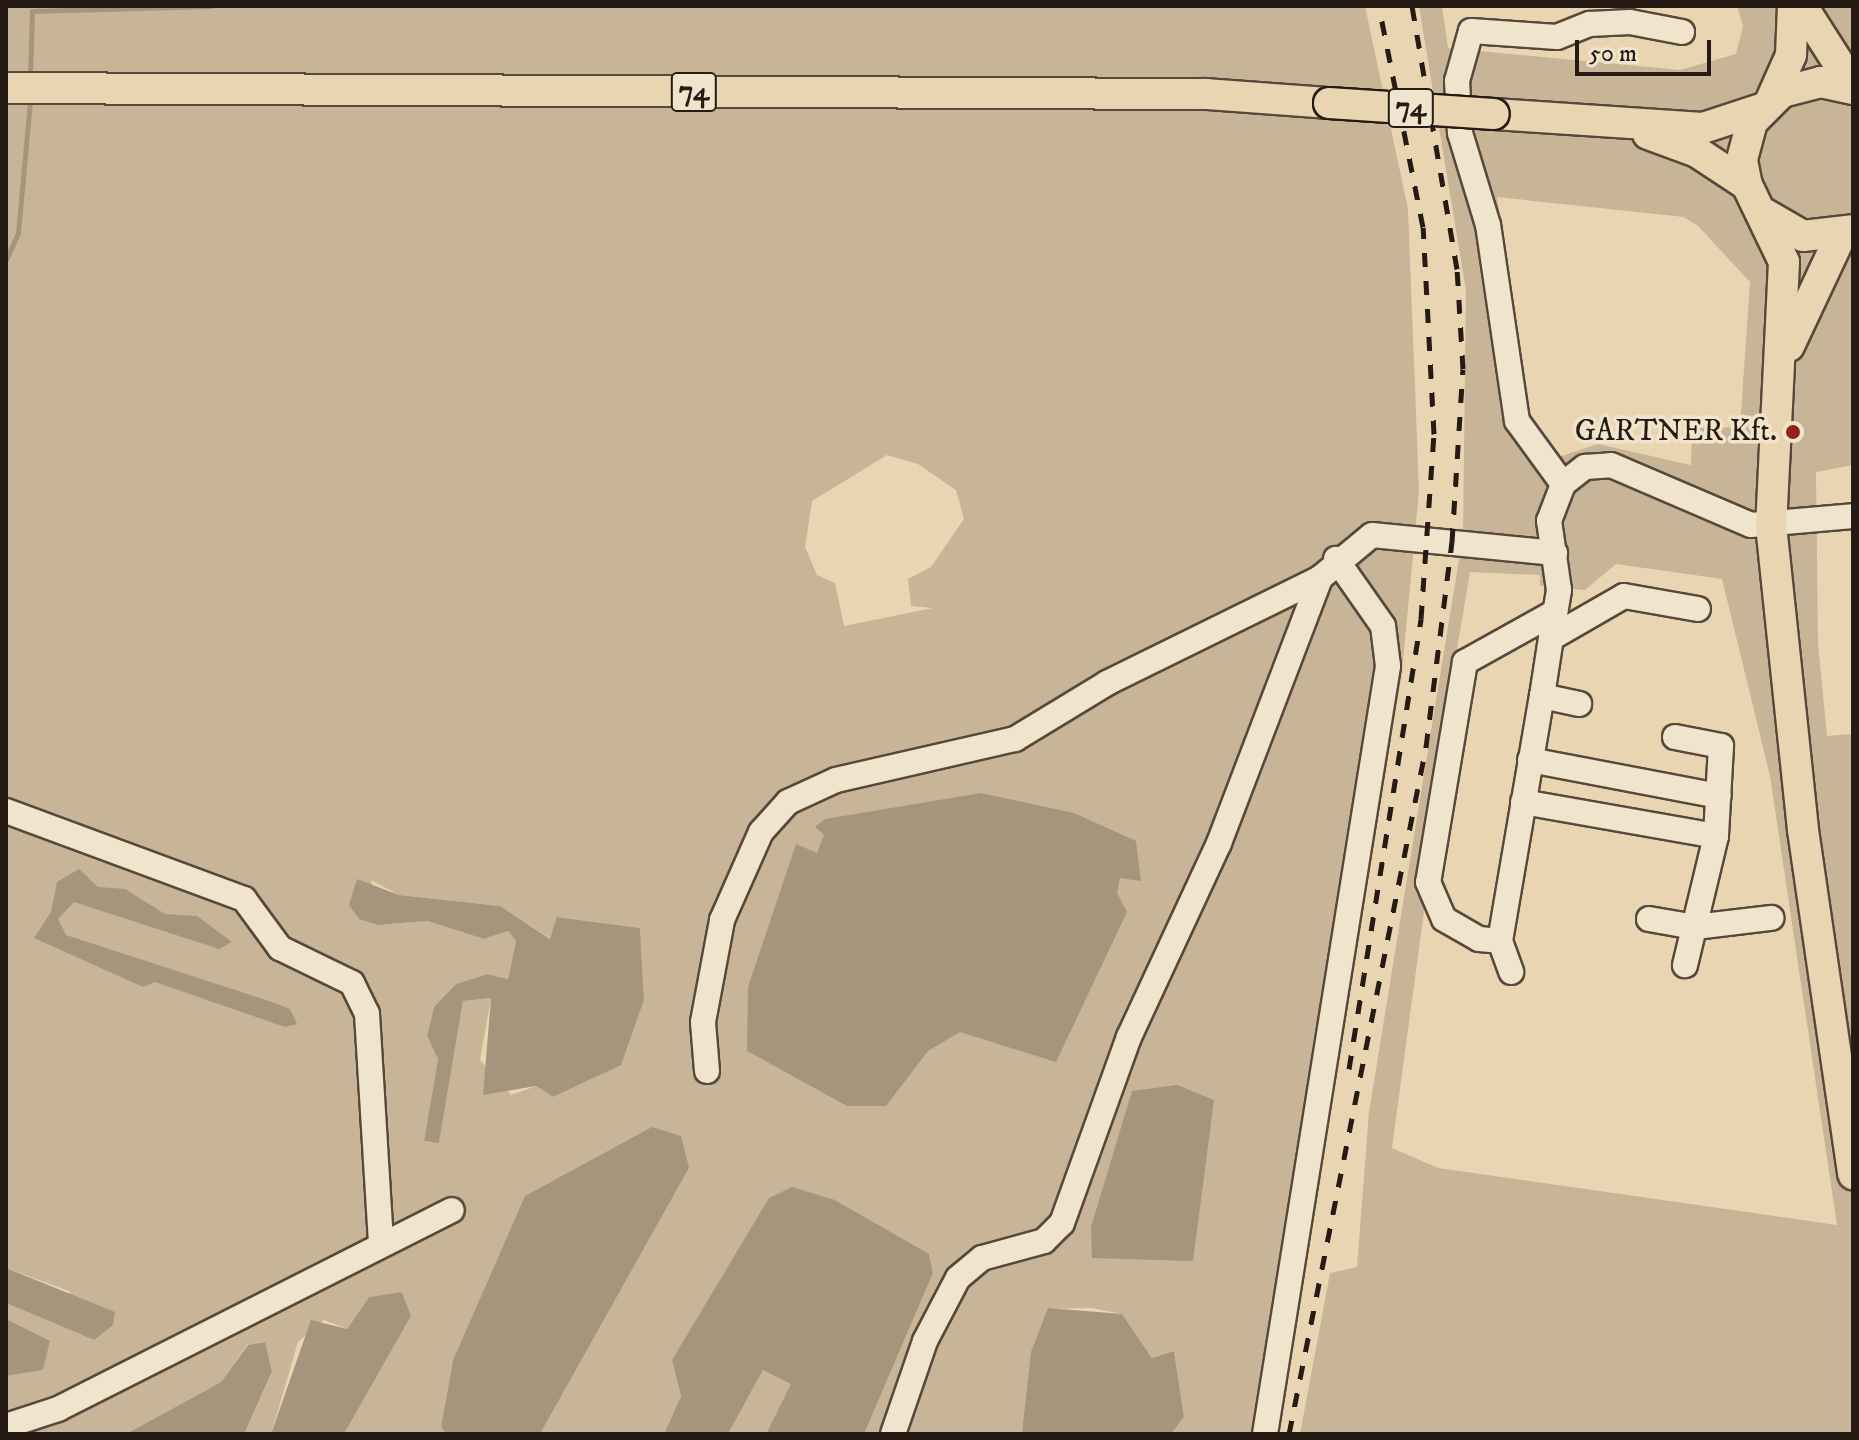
<!DOCTYPE html>
<style>
body{margin:0}
#map{position:relative;width:1859px;height:1440px;overflow:hidden;background:#e9d5b2;font-family:"IM FELL DW Pica",serif}
div>[style]{position:absolute}
[style*='--x']{left:calc(var(--x)*1px);top:calc(var(--y)*1px);width:calc(var(--w)*1px);rotate:calc(var(--a)*1deg)}
.green>*{inset:0;background:#c8b597}
.water>*{inset:0;background:#a6957c}
.stream>*{height:5px;margin:-2.5px;padding:0 2.5px;transform-origin:2.5px;border-radius:2.5px;background:#a6957c}
.roads{filter:drop-shadow(2px 0 #56493c) drop-shadow(-2px 0 #56493c) drop-shadow(0 2px #56493c) drop-shadow(0 -2px #56493c)}
.minor>*{height:24px;margin:-12px;padding:0 12px;transform-origin:12px;border-radius:12px;background:#f1e4cd}
.major>*{height:30px;margin:-15px;padding:0 15px;transform-origin:15px;border-radius:15px;background:#e9d5b2}
.rail>*{height:5px;margin-top:-2.5px;transform-origin:0;background:repeating-linear-gradient(90deg,#251a14 0 14px,transparent 0 28px)}
.bridges{filter:drop-shadow(2px 0 #251a14) drop-shadow(-2px 0 #251a14) drop-shadow(0 2px #251a14) drop-shadow(0 -2px #251a14)}
.major-bridge>*{height:30px;margin:-15px;padding:0 15px;transform-origin:15px;border-radius:15px;background:#e9d5b2}
.dots>*{width:22px;height:22px;translate:-50% -50%;box-sizing:border-box;border:4px solid #f1e4cd;border-radius:50%}
span{translate:-50% -50%;white-space:nowrap;text-align:center;line-height:1.15;-webkit-text-stroke:7px #f1e4cd;paint-order:stroke}
.shield-label span{padding:2px 6px;background:#f1e4cd;border:2px solid;border-radius:6px;-webkit-text-stroke-width:0}
.shield-label{font-size:28px;color:#251a14;font-weight:700}
.poi-label{font-size:30px;color:#251a14}
.right{translate:-100% -50%;text-align:right}
.frame{position:absolute;inset:0;border:8px solid #251a14;pointer-events:none}
.scale{position:absolute;left:1575px;top:40px;width:136px;height:36px;box-sizing:border-box;border:4px solid #251a14;border-top:0;padding-left:10px;font-size:24px;line-height:28px;white-space:nowrap;color:#251a14;-webkit-text-stroke:6px #f1e4cd;paint-order:stroke}
</style>
<div id="map">
<div class="green">
<div style="clip-path:polygon(evenodd,6px 6px,1365px 6px,1408px 209px,1419px 491px,1402px 672px,1276px 1434px,1171px 1434px,1184px 1417px,1174px 1351px,1152px 1358px,1122px 1314px,1092px 1308px,1048px 1309px,1022px 1434px,864px 1434px,933px 1273px,929px 1255px,835px 1200px,672px 1360px,681px 1396px,664px 1434px,540px 1434px,689px 1168px,585px 1168px,525px 1197px,453px 1360px,441px 1427px,446px 1434px,344px 1434px,411px 1316px,402px 1292px,369px 1297px,347px 1329px,324px 1320px,298px 1342px,271px 1434px,244px 1434px,272px 1373px,264px 1342px,247px 1345px,221px 1382px,126px 1434px,6px 1434px,6px 1376px,42px 1370px,50px 1342px,6px 1319px,6px 1303px,94px 1340px,69px 1291px,6px 1268px,6px 6px,887px 455px,918px 464px,956px 490px,964px 519px,931px 567px,908px 579px,911px 606px,933px 608px,844px 626px,835px 583px,817px 575px,805px 547px,812px 501px,887px 455px,6px 6px,371px 880px,399px 895px,500px 906px,551px 939px,558px 917px,640px 928px,644px 1000px,620px 1065px,553px 1097px,536px 1086px,511px 1095px,480px 1060px,491px 998px,463px 1001px,439px 1142px,424px 1141px,438px 1059px,427px 1036px,434px 1007px,456px 984px,487px 974px,508px 979px,516px 941px,508px 931px,484px 939px,426px 921px,378px 925px,371px 880px)"></div>
<div style="clip-path:polygon(evenodd,1419px 6px,1442px 6px,1448px 48px,1680px 70px,1736px 54px,1743px 26px,1737px 6px,1853px 6px,1853px 465px,1816px 472px,1818px 643px,1827px 736px,1853px 734px,1853px 1434px,1300px 1434px,1330px 1273px,1357px 1267px,1369px 1112px,1463px 535px,1466px 291px,1419px 6px,1497px 197px,1684px 217px,1698px 226px,1750px 282px,1740px 427px,1692px 428px,1691px 465px,1598px 444px,1549px 460px,1533px 428px,1497px 197px,1419px 6px,1616px 564px,1722px 579px,1770px 776px,1837px 1225px,1438px 1168px,1392px 1148px,1425px 904px,1416px 893px,1470px 572px,1540px 575px,1540px 586px,1585px 590px,1616px 564px)"></div>
<div style="clip-path:polygon(763px 1370px,792px 1384px,766px 1434px,728px 1434px)"></div>
</div>
<div class="water">
<div style="clip-path:polygon(981px 793px,1074px 813px,1136px 841px,1141px 881px,1120px 878px,1117px 893px,1127px 912px,1056px 1062px,960px 1032px,928px 1051px,886px 1106px,847px 1106px,747px 1051px,748px 987px,796px 844px,817px 853px,824px 835px,815px 827px,825px 819px)"></div>
<div style="clip-path:polygon(79px 869px,98px 887px,125px 889px,165px 914px,197px 916px,232px 942px,219px 949px,74px 902px,58px 919px,66px 935px,272px 1002px,290px 1009px,297px 1024px,285px 1027px,155px 982px,143px 987px,34px 938px,51px 912px,57px 882px)"></div>
<div style="clip-path:polygon(357px 879px,399px 895px,500px 906px,550px 939px,557px 917px,640px 928px,644px 1000px,621px 1065px,553px 1097px,536px 1086px,483px 1095px,491px 998px,463px 1001px,439px 1143px,424px 1141px,438px 1059px,427px 1036px,434px 1007px,456px 984px,487px 974px,508px 979px,516px 941px,508px 931px,484px 939px,427px 921px,378px 925px,359px 919px,349px 905px)"></div>
<div style="clip-path:polygon(1177px 1085px,1214px 1100px,1193px 1261px,1092px 1258px,1091px 1227px,1132px 1091px)"></div>
<div style="clip-path:polygon(652px 1127px,681px 1136px,689px 1168px,540px 1434px,446px 1434px,441px 1427px,453px 1360px,525px 1196px)"></div>
<div style="clip-path:polygon(792px 1187px,835px 1200px,929px 1254px,933px 1273px,864px 1434px,766px 1434px,791px 1384px,763px 1370px,728px 1434px,664px 1434px,681px 1396px,672px 1360px,769px 1198px)"></div>
<div style="clip-path:polygon(6px 1268px,115px 1312px,113px 1325px,94px 1340px,6px 1303px)"></div>
<div style="clip-path:polygon(402px 1292px,411px 1316px,344px 1434px,271px 1434px,311px 1320px,347px 1329px,369px 1297px)"></div>
<div style="clip-path:polygon(1048px 1308px,1122px 1314px,1152px 1358px,1174px 1351px,1184px 1417px,1171px 1434px,1022px 1434px,1031px 1352px)"></div>
<div style="clip-path:polygon(6px 1319px,50px 1341px,43px 1370px,6px 1376px)"></div>
<div style="clip-path:polygon(265px 1342px,272px 1372px,244px 1434px,126px 1434px,221px 1382px,248px 1345px)"></div>
</div>
<div class="stream">
<div style="--x:30;--y:78;--w:67;--a:-88.3"></div>
<div style="--x:32;--y:11;--w:179;--a:-1.6"></div>
<div style="--x:6;--y:260;--w:30;--a:-66"></div>
<div style="--x:18;--y:233;--w:134;--a:-84.8"></div>
</div>
<div class="roads">
<div class="minor">
<div style="--x:1563;--y:484;--w:78;--a:-126.1"></div>
<div style="--x:1517;--y:421;--w:198;--a:-98.4"></div>
<div style="--x:1488;--y:225;--w:96;--a:-106.9"></div>
<div style="--x:1460;--y:133;--w:52;--a:-93.3"></div>
<div style="--x:1457;--y:81;--w:52;--a:-74.4"></div>
<div style="--x:1471;--y:31;--w:86;--a:4"></div>
<div style="--x:1557;--y:37;--w:35;--a:-22"></div>
<div style="--x:1590;--y:24;--w:40;--a:-2.9"></div>
<div style="--x:1630;--y:22;--w:53;--a:10.9"></div>
<div style="--x:1555;--y:612;--w:103;--a:150.9"></div>
<div style="--x:1465;--y:662;--w:223;--a:99.5"></div>
<div style="--x:1428;--y:882;--w:40;--a:66.6"></div>
<div style="--x:1444;--y:919;--w:40;--a:29.7"></div>
<div style="--x:1479;--y:939;--w:21;--a:5"></div>
<div style="--x:1500;--y:941;--w:249;--a:-80.3"></div>
<div style="--x:1542;--y:696;--w:59;--a:-81.2"></div>
<div style="--x:1551;--y:638;--w:49;--a:-80.5"></div>
<div style="--x:1559;--y:590;--w:70;--a:-98.2"></div>
<div style="--x:1549;--y:521;--w:40;--a:-69"></div>
<div style="--x:1563;--y:484;--w:28;--a:-38"></div>
<div style="--x:1585;--y:467;--w:26;--a:-4"></div>
<div style="--x:1611;--y:465;--w:152;--a:23.2"></div>
<div style="--x:1751;--y:525;--w:102;--a:-5"></div>
<div style="--x:1551;--y:638;--w:84;--a:-29.9"></div>
<div style="--x:1624;--y:596;--w:75;--a:10"></div>
<div style="--x:1542;--y:696;--w:38;--a:12"></div>
<div style="--x:1675;--y:737;--w:47;--a:11.1"></div>
<div style="--x:1721;--y:746;--w:90;--a:93.2"></div>
<div style="--x:1716;--y:836;--w:133;--a:103.5"></div>
<div style="--x:1530;--y:760;--w:192;--a:10.8"></div>
<div style="--x:1523;--y:802;--w:196;--a:10"></div>
<div style="--x:6;--y:811;--w:254;--a:20.3"></div>
<div style="--x:244;--y:899;--w:61;--a:53.7"></div>
<div style="--x:280;--y:948;--w:80;--a:25.9"></div>
<div style="--x:352;--y:983;--w:34;--a:64"></div>
<div style="--x:367;--y:1014;--w:229;--a:86.5"></div>
<div style="--x:1649;--y:919;--w:47;--a:9.9"></div>
<div style="--x:1695;--y:927;--w:77;--a:-6.8"></div>
<div style="--x:1500;--y:941;--w:33;--a:70"></div>
<div style="--x:707;--y:1071;--w:49;--a:-94.7"></div>
<div style="--x:703;--y:1022;--w:104;--a:-79.4"></div>
<div style="--x:722;--y:920;--w:96;--a:-66.1"></div>
<div style="--x:761;--y:832;--w:40;--a:-48"></div>
<div style="--x:788;--y:802;--w:53;--a:-24.6"></div>
<div style="--x:836;--y:780;--w:184;--a:-12.9"></div>
<div style="--x:1015;--y:739;--w:108;--a:-31.3"></div>
<div style="--x:1107;--y:683;--w:237;--a:-26.2"></div>
<div style="--x:6;--y:1426;--w:55;--a:-18.1"></div>
<div style="--x:58;--y:1409;--w:441;--a:-26.8"></div>
<div style="--x:893;--y:1434;--w:98;--a:-71"></div>
<div style="--x:925;--y:1341;--w:71;--a:-62.4"></div>
<div style="--x:958;--y:1278;--w:31;--a:-40"></div>
<div style="--x:982;--y:1258;--w:64;--a:-15.3"></div>
<div style="--x:1044;--y:1241;--w:25;--a:-45"></div>
<div style="--x:1062;--y:1223;--w:198;--a:-70.2"></div>
<div style="--x:1129;--y:1037;--w:214;--a:-65.1"></div>
<div style="--x:1219;--y:843;--w:284;--a:-69.1"></div>
<div style="--x:1320;--y:578;--w:67;--a:-39.6"></div>
<div style="--x:1372;--y:535;--w:184;--a:5.6"></div>
<div style="--x:1265;--y:1434;--w:778;--a:-80.9"></div>
<div style="--x:1388;--y:666;--w:40;--a:-97.1"></div>
<div style="--x:1383;--y:626;--w:82;--a:-125"></div>
</div>
<div class="major">
<div style="--x:1802;--y:6;--w:95;--a:57.5"></div>
<div style="--x:6;--y:88;--w:1200;--a:0.29"></div>
<div style="--x:1206;--y:94;--w:123;--a:4.2"></div>
<div style="--x:1853;--y:89;--w:33;--a:-168"></div>
<div style="--x:1821;--y:82;--w:40;--a:165.6"></div>
<div style="--x:1782;--y:92;--w:42;--a:135"></div>
<div style="--x:1752;--y:122;--w:39;--a:105"></div>
<div style="--x:1742;--y:160;--w:25;--a:79"></div>
<div style="--x:1747;--y:185;--w:85;--a:64.3"></div>
<div style="--x:1784;--y:262;--w:263;--a:92.8"></div>
<div style="--x:1771;--y:525;--w:307;--a:84"></div>
<div style="--x:1803;--y:830;--w:348;--a:81.7"></div>
<div style="--x:1771;--y:100;--w:49;--a:-66"></div>
<div style="--x:1791;--y:55;--w:49;--a:-87.7"></div>
<div style="--x:1494;--y:114;--w:209;--a:3.8"></div>
<div style="--x:1703;--y:128;--w:61;--a:-18.1"></div>
<div style="--x:1648;--y:134;--w:52;--a:20.2"></div>
<div style="--x:1697;--y:152;--w:60;--a:33.4"></div>
<div style="--x:1765;--y:214;--w:44;--a:30.1"></div>
<div style="--x:1803;--y:236;--w:50;--a:-6.8"></div>
<div style="--x:1789;--y:346;--w:123;--a:-64.9"></div>
</div>
</div>
<div class="rail">
<div style="--x:1349;--y:1069;--w:456;--a:-80.9"></div>
<div style="--x:1421;--y:619;--w:185;--a:-86"></div>
<div style="--x:1434;--y:434;--w:207;--a:-93"></div>
<div style="--x:1423;--y:227;--w:225;--a:-101.3"></div>
<div style="--x:1289;--y:1434;--w:701;--a:-78.72"></div>
<div style="--x:1426;--y:747;--w:207;--a:-82.8"></div>
<div style="--x:1452;--y:542;--w:173;--a:-86.4"></div>
<div style="--x:1463;--y:369;--w:100;--a:-93.4"></div>
<div style="--x:1457;--y:269;--w:267;--a:-99.7"></div>
</div>
<div class="bridges">
<div class="major-bridge">
<div style="--x:1329;--y:103;--w:165;--a:3.8"></div>
</div>
</div>
<div class="dots">
<div style="left:1793px;top:432px;background:#8f2418"></div>
</div>
<div class="shield-label">
<span style="left:694px;top:92px">74</span>
<span style="left:1411px;top:108px">74</span>
</div>
<div class="poi-label">
<span class="right" style="left:1777px;top:432px">GARTNER Kft.</span>
</div>
<div class="frame"></div>
<div class="scale">50 m</div>
</div>
